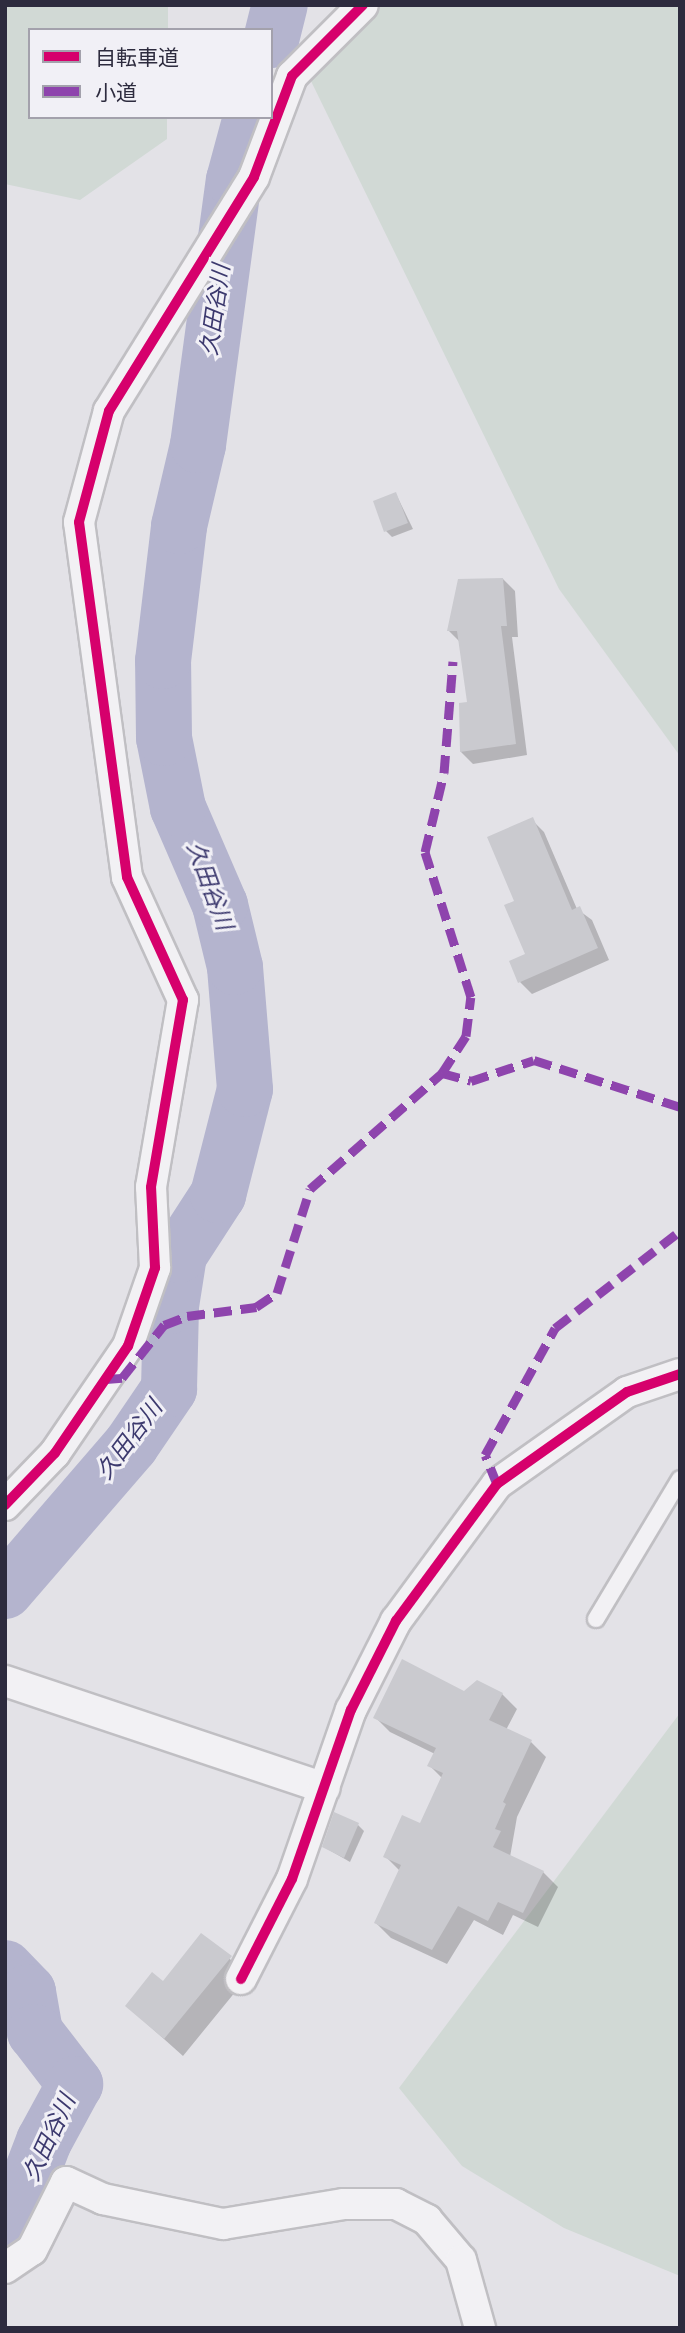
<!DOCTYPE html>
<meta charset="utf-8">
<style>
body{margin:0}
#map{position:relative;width:685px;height:2333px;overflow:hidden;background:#e3e2e7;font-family:"Nunito Sans","Noto Sans JP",sans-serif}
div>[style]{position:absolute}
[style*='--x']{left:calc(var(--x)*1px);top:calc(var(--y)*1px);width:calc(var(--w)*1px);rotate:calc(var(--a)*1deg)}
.green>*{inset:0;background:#d1d9d5}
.shadow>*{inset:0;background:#0003}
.river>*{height:56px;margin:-28px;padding:0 28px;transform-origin:28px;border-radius:28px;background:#b4b4ce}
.building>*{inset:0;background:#cacacf}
.roads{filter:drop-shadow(2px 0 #c0bfc3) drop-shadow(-2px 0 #c0bfc3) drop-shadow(0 2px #c0bfc3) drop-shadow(0 -2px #c0bfc3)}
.service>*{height:16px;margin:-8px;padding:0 8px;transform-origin:8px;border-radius:8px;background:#f2f1f4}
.minor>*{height:30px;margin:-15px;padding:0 15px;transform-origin:15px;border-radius:15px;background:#f2f1f4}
.quiet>*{height:9px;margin-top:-4.5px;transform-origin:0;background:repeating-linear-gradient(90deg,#8e44ad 0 18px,transparent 0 27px)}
.cycleway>*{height:10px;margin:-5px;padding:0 5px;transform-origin:5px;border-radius:5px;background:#d6006c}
span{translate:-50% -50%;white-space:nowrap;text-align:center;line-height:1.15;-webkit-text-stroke:6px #f1f0f6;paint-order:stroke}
.water-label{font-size:23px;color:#3c396e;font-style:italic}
.frame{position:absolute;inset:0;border:7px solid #2d2b3e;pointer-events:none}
.legend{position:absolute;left:28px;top:28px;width:245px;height:91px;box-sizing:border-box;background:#f1f0f6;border:2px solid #a3a1ac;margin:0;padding:9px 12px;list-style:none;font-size:21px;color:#2d2b3e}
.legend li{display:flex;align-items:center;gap:14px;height:35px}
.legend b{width:35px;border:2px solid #a3a1ac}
</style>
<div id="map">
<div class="green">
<div style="clip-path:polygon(5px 5px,168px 5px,168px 30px,30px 30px,30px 117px,167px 117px,167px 139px,80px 200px,5px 184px)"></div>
<div style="clip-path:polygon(378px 5px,680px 5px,680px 756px,559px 589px,309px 77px)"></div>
<div style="clip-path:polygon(680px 1713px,680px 2276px,564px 2228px,462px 2166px,399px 2088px)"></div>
</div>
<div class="shadow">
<div style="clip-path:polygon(396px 494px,413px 529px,392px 537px,386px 531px)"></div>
<div style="clip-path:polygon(503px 579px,515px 591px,518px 637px,512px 637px,527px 755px,473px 764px,461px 752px,469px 703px,460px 642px,449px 631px)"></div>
<div style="clip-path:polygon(532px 820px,544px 832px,577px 909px,592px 920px,609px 960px,532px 994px,520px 982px,527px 955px,516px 902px)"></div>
<div style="clip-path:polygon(464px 1693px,502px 1694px,517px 1709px,506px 1730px,531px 1742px,546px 1757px,517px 1817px,510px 1857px,543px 1872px,558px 1887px,538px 1927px,513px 1915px,503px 1935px,474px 1920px,447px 1964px,391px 1938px,376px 1923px,400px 1871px,385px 1856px,420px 1825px,442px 1778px,429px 1765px,435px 1754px,390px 1732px,375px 1717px)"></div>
<div style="clip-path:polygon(358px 1825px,364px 1831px,350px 1862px,324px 1847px)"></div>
<div style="clip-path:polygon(201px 1935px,249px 1975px,183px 2056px,127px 2006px,163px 1983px)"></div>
</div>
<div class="river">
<div style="--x:271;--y:40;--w:36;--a:-76"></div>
<div style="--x:5;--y:1591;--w:193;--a:-49.2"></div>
<div style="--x:131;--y:1445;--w:68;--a:-55.8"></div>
<div style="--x:169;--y:1389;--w:83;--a:-88.6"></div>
<div style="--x:171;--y:1306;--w:52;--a:-81.1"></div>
<div style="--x:179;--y:1255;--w:72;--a:-57"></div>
<div style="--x:218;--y:1195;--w:109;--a:-75.7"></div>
<div style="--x:245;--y:1089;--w:122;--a:-94.7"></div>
<div style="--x:235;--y:967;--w:64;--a:-103.6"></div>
<div style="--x:220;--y:905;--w:106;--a:-113.4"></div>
<div style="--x:178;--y:808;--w:71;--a:-101.3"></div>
<div style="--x:164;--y:738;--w:77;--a:-90.7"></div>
<div style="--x:163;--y:661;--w:136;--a:-83.2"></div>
<div style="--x:179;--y:526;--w:83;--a:-76.8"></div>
<div style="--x:198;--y:445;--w:267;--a:-82.3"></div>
<div style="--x:234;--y:180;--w:65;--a:-74.9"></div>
<div style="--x:5;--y:1968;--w:33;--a:46"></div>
<div style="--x:28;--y:1992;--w:41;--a:80.1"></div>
<div style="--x:35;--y:2032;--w:66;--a:52.4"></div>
<div style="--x:75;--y:2084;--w:65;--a:118.5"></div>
<div style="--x:44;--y:2141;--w:109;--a:110.9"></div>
</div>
<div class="building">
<div style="clip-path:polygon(396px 492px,408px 523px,384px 532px,373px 501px)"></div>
<div style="clip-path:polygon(503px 578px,507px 626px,501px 626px,516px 744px,460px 752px,459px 703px,467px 702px,457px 631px,447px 631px,458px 579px)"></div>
<div style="clip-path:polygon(533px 817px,572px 910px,580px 906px,598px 948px,518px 983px,509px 961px,525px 954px,504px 905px,514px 901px,487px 837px)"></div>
<div style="clip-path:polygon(402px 1659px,464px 1691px,477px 1680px,503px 1693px,489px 1720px,532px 1740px,503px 1802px,506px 1804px,495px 1829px,501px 1831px,493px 1847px,544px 1871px,523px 1913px,498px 1902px,488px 1921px,458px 1906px,432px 1950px,374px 1923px,401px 1865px,383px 1857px,402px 1815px,420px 1823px,443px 1773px,427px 1766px,436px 1748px,373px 1718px)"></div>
<div style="clip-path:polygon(334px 1812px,359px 1823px,344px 1858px,322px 1847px)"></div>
<div style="clip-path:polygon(201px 1933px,232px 1956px,164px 2039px,125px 2006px,152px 1972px,163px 1981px)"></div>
</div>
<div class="roads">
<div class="service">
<div style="--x:596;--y:1619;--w:163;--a:-59"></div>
</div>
<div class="minor">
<div style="--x:5;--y:1505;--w:72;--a:-46.1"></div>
<div style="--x:55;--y:1453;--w:130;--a:-55.7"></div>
<div style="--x:128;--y:1346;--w:83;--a:-70.9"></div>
<div style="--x:155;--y:1268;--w:81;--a:-92.8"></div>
<div style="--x:151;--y:1187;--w:190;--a:-80.3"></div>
<div style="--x:183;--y:1000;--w:135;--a:-114.5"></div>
<div style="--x:127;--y:877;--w:358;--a:-97.7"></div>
<div style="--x:79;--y:522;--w:115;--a:-74.9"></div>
<div style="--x:109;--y:411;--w:275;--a:-58.2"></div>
<div style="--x:254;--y:177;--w:108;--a:-69.4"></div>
<div style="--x:292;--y:76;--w:100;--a:-45"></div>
<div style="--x:5;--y:1681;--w:337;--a:18.5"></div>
<div style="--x:241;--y:1979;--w:112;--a:-63"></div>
<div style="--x:292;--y:1879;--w:179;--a:-70.8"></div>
<div style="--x:351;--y:1710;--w:100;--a:-63.2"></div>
<div style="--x:396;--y:1621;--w:170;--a:-53.6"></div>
<div style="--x:497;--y:1484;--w:159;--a:-35.3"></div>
<div style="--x:627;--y:1392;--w:56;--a:-18.8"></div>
<div style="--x:5;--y:2268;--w:32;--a:-34"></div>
<div style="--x:32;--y:2250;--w:76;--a:-63.4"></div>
<div style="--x:66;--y:2182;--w:41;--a:24.7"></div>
<div style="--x:103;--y:2199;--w:123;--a:11.8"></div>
<div style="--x:223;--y:2224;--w:123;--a:-9.4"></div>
<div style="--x:344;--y:2204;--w:52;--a:0"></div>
<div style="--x:396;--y:2204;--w:35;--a:27"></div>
<div style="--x:427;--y:2220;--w:52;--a:49.6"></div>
<div style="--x:461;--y:2260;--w:71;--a:74.4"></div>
</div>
</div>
<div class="quiet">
<div style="--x:442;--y:1073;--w:30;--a:15"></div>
<div style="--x:471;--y:1081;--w:66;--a:-18.4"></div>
<div style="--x:534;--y:1060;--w:153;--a:17.8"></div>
<div style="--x:106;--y:1379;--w:16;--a:-4"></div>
<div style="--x:122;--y:1378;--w:68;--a:-51.6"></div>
<div style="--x:164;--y:1325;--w:25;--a:-21"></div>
<div style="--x:187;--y:1316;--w:70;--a:-7.4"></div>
<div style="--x:256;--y:1307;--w:25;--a:-34"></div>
<div style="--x:277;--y:1293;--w:109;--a:-72.4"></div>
<div style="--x:310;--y:1189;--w:176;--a:-41.3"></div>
<div style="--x:442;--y:1073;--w:44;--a:-57"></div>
<div style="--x:466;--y:1036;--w:39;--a:-83"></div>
<div style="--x:471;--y:997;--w:152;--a:-107.6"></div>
<div style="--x:425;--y:852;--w:81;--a:-76.5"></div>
<div style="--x:444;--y:773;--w:112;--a:-85.4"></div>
<div style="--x:497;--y:1484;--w:31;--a:-112"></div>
<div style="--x:485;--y:1455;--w:145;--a:-61.1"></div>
<div style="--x:555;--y:1328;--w:158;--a:-37.8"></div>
</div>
<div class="cycleway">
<div style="--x:5;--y:1505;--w:72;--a:-46.1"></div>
<div style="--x:55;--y:1453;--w:130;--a:-55.7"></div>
<div style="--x:128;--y:1346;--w:83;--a:-70.9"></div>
<div style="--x:155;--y:1268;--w:81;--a:-92.8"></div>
<div style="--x:151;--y:1187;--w:190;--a:-80.3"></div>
<div style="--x:183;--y:1000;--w:135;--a:-114.5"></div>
<div style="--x:127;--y:877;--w:358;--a:-97.7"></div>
<div style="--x:79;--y:522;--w:115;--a:-74.9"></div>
<div style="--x:109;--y:411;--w:275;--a:-58.2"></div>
<div style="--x:254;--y:177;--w:108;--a:-69.4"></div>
<div style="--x:292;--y:76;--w:100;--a:-45"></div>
<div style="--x:241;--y:1979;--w:112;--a:-63"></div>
<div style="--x:292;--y:1879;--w:179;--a:-70.8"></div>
<div style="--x:351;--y:1710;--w:100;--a:-63.2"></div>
<div style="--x:396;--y:1621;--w:170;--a:-53.6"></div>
<div style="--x:497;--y:1484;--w:159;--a:-35.3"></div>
<div style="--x:627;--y:1392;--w:56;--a:-18.8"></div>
</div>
<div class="water-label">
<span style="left:216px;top:310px;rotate:-82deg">久田谷川</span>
<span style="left:209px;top:886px;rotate:70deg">久田谷川</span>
<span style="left:130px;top:1440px;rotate:-53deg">久田谷川</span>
<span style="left:50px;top:2138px;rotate:-65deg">久田谷川</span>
</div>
<div class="frame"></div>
<ul class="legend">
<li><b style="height:9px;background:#d6006c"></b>自転車道</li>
<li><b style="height:9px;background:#8e44ad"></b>小道</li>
</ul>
</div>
